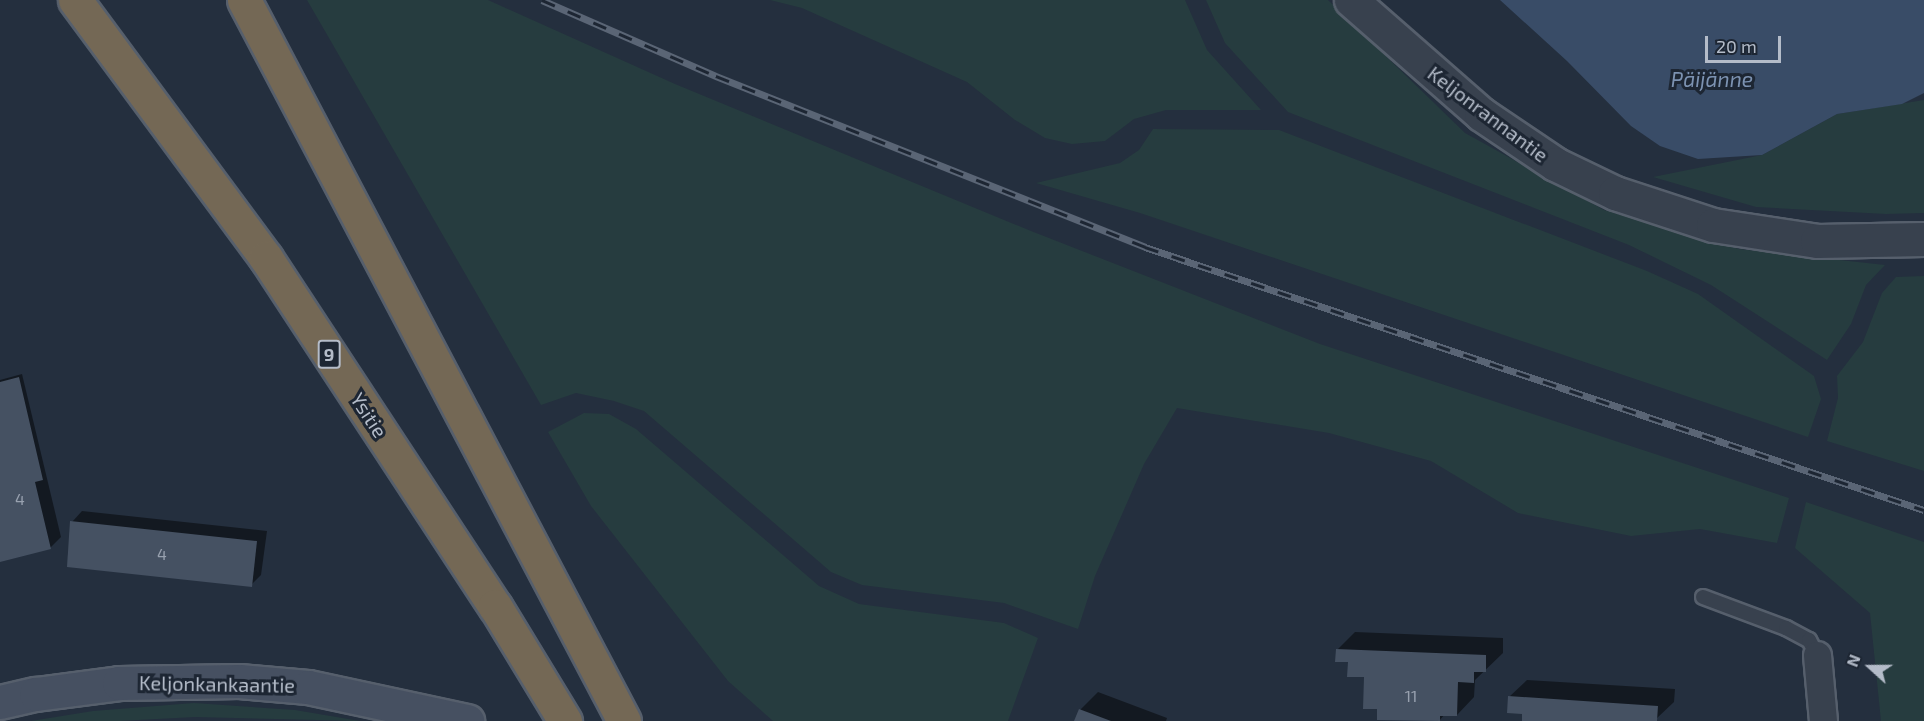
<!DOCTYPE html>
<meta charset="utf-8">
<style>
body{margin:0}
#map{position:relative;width:1924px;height:721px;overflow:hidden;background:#242f3e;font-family:"Exo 2",sans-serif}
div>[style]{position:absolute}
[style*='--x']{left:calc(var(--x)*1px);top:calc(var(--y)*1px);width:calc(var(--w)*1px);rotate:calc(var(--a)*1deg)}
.green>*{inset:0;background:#263c3f}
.water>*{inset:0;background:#394c67}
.shadow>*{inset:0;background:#0007}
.building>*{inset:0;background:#455162}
.roads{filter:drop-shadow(2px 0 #565f6c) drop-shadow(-2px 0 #565f6c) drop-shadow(0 2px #565f6c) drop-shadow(0 -2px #565f6c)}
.service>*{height:14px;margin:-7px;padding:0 7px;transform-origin:7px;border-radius:7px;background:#38414e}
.minor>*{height:27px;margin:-13.5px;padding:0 13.5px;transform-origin:13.5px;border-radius:13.5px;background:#38414e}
.tertiary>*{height:33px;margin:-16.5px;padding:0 16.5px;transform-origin:16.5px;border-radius:16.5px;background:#38414e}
.secondary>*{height:33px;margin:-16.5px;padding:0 16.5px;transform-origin:16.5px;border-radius:16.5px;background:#465061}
.motorway>*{height:33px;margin:-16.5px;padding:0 16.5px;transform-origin:16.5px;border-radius:16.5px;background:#746855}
.rail>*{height:7px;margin-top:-3.5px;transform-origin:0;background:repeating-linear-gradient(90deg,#1d2633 0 14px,#5a6575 0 28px);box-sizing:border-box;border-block:2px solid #5a6575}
span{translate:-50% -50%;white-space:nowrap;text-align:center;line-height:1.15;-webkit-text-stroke:6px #1d2633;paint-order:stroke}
.number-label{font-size:16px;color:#98a1af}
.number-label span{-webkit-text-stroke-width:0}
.shield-label span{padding:2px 4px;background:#1d2633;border:2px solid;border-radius:4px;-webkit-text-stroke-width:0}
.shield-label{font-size:18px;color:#b4bcc9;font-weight:700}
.street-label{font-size:20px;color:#b4bcc9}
.water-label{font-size:21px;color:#7c92b1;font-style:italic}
.north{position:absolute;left:1840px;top:637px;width:60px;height:60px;-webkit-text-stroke:4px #1d2633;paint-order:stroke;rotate:291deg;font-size:16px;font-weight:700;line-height:24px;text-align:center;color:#b4bcc9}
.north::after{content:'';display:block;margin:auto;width:21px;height:27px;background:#b4bcc9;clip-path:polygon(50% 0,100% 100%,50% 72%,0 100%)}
.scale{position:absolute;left:1705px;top:36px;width:76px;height:27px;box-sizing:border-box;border:3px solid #b4bcc9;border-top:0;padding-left:8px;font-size:18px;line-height:21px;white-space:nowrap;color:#b4bcc9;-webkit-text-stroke:4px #1d2633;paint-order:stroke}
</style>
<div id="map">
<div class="green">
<div style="clip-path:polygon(307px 0,488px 0,675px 84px,1031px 231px,1320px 344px,1789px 498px,1777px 543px,1700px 529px,1631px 536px,1518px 513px,1431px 461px,1329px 433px,1177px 408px,1144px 464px,1095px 576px,1078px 629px,1004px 603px,862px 585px,831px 572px,644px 411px,614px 401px,576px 393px,541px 405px)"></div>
<div style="clip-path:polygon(770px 0,1185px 0,1207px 50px,1261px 110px,1166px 110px,1134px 119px,1105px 141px,1072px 144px,1045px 138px,1015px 120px,967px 82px,802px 8px)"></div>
<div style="clip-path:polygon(1206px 0,1328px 0,1465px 133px,1604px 210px,1739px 249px,1885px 265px,1866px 285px,1851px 324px,1827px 360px,1711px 285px,1629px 245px,1288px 112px,1225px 43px)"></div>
<div style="clip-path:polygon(1924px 100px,1924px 213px,1886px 214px,1756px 207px,1653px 177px,1762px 155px,1837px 114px)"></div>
<div style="clip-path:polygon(1153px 129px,1279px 130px,1647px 271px,1698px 294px,1814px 376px,1821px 399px,1808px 437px,1140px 213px,1036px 183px,1120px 163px,1139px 150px)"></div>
<div style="clip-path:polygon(1924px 276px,1924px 471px,1827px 441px,1838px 398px,1837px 376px,1863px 342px,1882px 293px,1896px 277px)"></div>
<div style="clip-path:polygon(584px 413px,609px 414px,636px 429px,819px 586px,859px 604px,1004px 623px,1038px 638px,1008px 721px,773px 721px,728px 681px,591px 506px,548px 432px)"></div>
<div style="clip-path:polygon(1806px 502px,1924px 542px,1924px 721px,1881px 721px,1870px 613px,1795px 548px)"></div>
<div style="clip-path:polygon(194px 703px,295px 710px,360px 721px,195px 717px,119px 721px,31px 721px,93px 711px)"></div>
</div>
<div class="water">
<div style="clip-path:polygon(1500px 0,1924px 0,1924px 93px,1902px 104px,1837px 114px,1762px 155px,1698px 159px,1660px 146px,1631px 126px,1567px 61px)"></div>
</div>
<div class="shadow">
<div style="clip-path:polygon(22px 374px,61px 537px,51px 547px,0 560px,0 380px)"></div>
<div style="clip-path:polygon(82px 511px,267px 531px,261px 575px,251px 585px,72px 522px)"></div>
<div style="clip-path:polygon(1355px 632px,1503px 638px,1503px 653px,1475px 680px,1474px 697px,1457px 715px,1445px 714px,1439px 721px,1379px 708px,1365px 676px,1337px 650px)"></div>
<div style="clip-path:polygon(1527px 680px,1675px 689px,1674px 702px,1656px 719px,1648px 721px,1523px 721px,1524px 712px,1509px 697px)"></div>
<div style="clip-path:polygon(1098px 692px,1167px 718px,1166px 721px,1076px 721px,1080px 710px)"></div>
</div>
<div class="building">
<div style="clip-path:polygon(19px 377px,43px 480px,35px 482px,51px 549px,0 562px,0 382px)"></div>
<div style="clip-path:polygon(70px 521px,257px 541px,252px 587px,67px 567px)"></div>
<div style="clip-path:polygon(1336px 649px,1486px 655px,1486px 672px,1474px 672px,1474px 683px,1458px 682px,1457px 716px,1440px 716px,1440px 721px,1377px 720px,1377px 709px,1363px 709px,1364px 677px,1347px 677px,1348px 662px,1335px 662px)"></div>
<div style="clip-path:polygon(1508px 696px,1658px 706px,1657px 721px,1522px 721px,1522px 714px,1507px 713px)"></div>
<div style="clip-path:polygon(1079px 709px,1111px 721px,1074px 721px)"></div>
</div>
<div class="roads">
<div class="service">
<div style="--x:1703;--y:597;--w:89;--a:20.5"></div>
<div style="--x:1786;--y:628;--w:26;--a:28"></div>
<div style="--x:1809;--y:640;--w:17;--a:62"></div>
</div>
<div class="minor">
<div style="--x:1817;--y:655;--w:66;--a:84.8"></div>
</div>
<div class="tertiary">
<div style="--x:1351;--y:0;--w:173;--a:41.2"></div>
<div style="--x:1481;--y:114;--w:89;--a:34"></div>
<div style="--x:1555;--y:164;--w:67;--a:25.8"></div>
<div style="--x:1615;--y:193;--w:103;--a:18.1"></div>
<div style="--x:1713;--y:225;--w:105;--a:8.7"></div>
<div style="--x:1817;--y:241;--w:107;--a:-1.1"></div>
</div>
<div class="secondary">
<div style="--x:0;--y:702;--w:37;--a:-13"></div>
<div style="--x:36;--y:694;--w:84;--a:-7.5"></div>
<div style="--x:119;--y:683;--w:120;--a:-1"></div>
<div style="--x:239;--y:681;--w:69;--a:5"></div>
<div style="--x:308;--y:687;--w:163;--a:12.1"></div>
</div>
<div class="motorway">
<div style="--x:75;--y:0;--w:321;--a:53.5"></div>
<div style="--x:266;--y:258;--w:417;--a:56.7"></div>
<div style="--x:495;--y:606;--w:135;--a:58.7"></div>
<div style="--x:244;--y:0;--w:815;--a:62.21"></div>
</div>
</div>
<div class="rail">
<div style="--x:542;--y:0;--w:190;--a:23.6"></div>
<div style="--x:716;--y:76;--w:462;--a:21.7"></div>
<div style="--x:1145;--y:247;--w:822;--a:18.66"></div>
</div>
<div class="number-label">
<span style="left:20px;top:499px">4</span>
<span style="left:162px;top:554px">4</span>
<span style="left:1411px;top:696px">11</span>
</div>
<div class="shield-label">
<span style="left:329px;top:354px">9</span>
</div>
<div class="street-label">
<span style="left:1488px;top:114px;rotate:37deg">Keljonrannantie</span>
<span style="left:369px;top:415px;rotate:57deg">Ysitie</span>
<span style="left:217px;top:684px;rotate:1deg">Keljonkankaantie</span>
</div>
<div class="water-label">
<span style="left:1712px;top:79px">Päijänne</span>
</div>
<div class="north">N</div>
<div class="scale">20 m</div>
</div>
